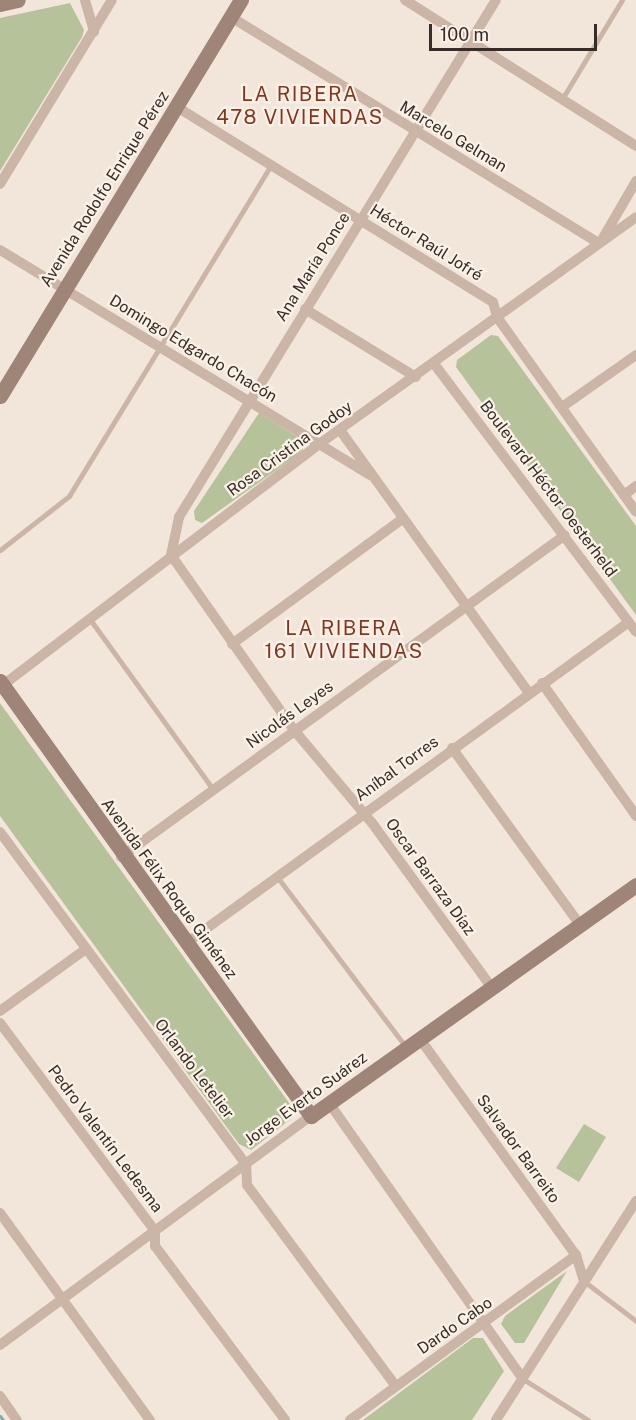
<!DOCTYPE html>
<meta charset="utf-8">
<style>
body{margin:0}
#map{position:relative;width:636px;height:1420px;overflow:hidden;background:#f2e6db;font-family:"Public Sans",sans-serif}
div>[style]{position:absolute}
[style*='--x']{left:calc(var(--x)*1px);top:calc(var(--y)*1px);width:calc(var(--w)*1px);rotate:calc(var(--a)*1deg)}
.green>*{inset:0;background:#b6c29a}
.stream>*{height:3px;margin:-1.5px;padding:0 1.5px;transform-origin:1.5px;border-radius:1.5px;background:#79b0b0}
.lane>*{height:5px;margin:-2.5px;padding:0 2.5px;transform-origin:2.5px;border-radius:2.5px;background:#cbb5a6}
.street>*{height:10px;margin:-5px;padding:0 5px;transform-origin:5px;border-radius:5px;background:#cbb5a6}
.secondary>*{height:15px;margin:-7.5px;padding:0 7.5px;transform-origin:7.5px;border-radius:7.5px;background:#9f8478}
span{translate:-50% -50%;white-space:nowrap;text-align:center;line-height:1.15;-webkit-text-stroke:4.5px #faf1e7;paint-order:stroke}
.street-label{font-size:16px;color:#372c27}
.quarter-label{font-size:20px;color:#88331e;letter-spacing:1.5px}
.scale{position:absolute;left:429px;top:24px;width:168px;height:27px;box-sizing:border-box;border:3px solid #372c27;border-top:0;padding-left:8px;font-size:18px;line-height:21px;white-space:nowrap;color:#372c27;-webkit-text-stroke:4px #faf1e7;paint-order:stroke}
</style>
<div id="map">
<div class="green">
<div style="clip-path:polygon(70px 3px,84px 30px,82px 37px,0 171px,0 18px)"></div>
<div style="clip-path:polygon(491px 335px,498px 336px,636px 526px,636px 615px,456px 367px,457px 360px)"></div>
<div style="clip-path:polygon(259px 413px,304px 441px,303px 451px,202px 523px,195px 520px,194px 511px)"></div>
<div style="clip-path:polygon(0 703px,292px 1107px,292px 1118px,251px 1150px,239px 1144px,0 816px)"></div>
<div style="clip-path:polygon(584px 1124px,606px 1137px,579px 1182px,556px 1168px)"></div>
<div style="clip-path:polygon(567px 1271px,524px 1343px,515px 1343px,501px 1324px,505px 1316px)"></div>
<div style="clip-path:polygon(473px 1338px,483px 1338px,504px 1371px,472px 1420px,363px 1420px)"></div>
</div>
<div class="stream">
<div style="--x:0;--y:1416;--w:5;--a:53"></div>
</div>
<div class="lane">
<div style="--x:562;--y:99;--w:116;--a:-58.8"></div>
<div style="--x:0;--y:550;--w:88;--a:-38"></div>
<div style="--x:69;--y:496;--w:388;--a:-58.6"></div>
<div style="--x:89;--y:618;--w:211;--a:54.1"></div>
<div style="--x:278;--y:878;--w:212;--a:52.9"></div>
<div style="--x:585;--y:1282;--w:64;--a:37.4"></div>
<div style="--x:523;--y:1379;--w:77;--a:32.2"></div>
</div>
<div class="street">
<div style="--x:85;--y:0;--w:33;--a:74"></div>
<div style="--x:405;--y:0;--w:273;--a:32.3"></div>
<div style="--x:231;--y:17;--w:432;--a:31.6"></div>
<div style="--x:177;--y:107;--w:371;--a:31.7"></div>
<div style="--x:493;--y:302;--w:16;--a:75"></div>
<div style="--x:497;--y:317;--w:239;--a:54.5"></div>
<div style="--x:0;--y:184;--w:215;--a:-58.7"></div>
<div style="--x:603;--y:238;--w:66;--a:-59.9"></div>
<div style="--x:0;--y:250;--w:433;--a:31.3"></div>
<div style="--x:305;--y:309;--w:130;--a:31.5"></div>
<div style="--x:435;--y:365;--w:334;--a:53"></div>
<div style="--x:562;--y:407;--w:90;--a:-35.1"></div>
<div style="--x:340;--y:430;--w:324;--a:54.3"></div>
<div style="--x:624;--y:495;--w:15;--a:-37"></div>
<div style="--x:232;--y:644;--w:210;--a:-36.3"></div>
<div style="--x:542;--y:683;--w:163;--a:54.7"></div>
<div style="--x:3;--y:685;--w:401;--a:-37.3"></div>
<div style="--x:322;--y:442;--w:386;--a:-35.6"></div>
<div style="--x:452;--y:748;--w:218;--a:54.1"></div>
<div style="--x:0;--y:832;--w:413;--a:53.5"></div>
<div style="--x:246;--y:1164;--w:21;--a:87"></div>
<div style="--x:247;--y:1185;--w:250;--a:53.5"></div>
<div style="--x:121;--y:857;--w:548;--a:-35.95"></div>
<div style="--x:185;--y:944;--w:548;--a:-35.95"></div>
<div style="--x:492;--y:988;--w:204;--a:-126"></div>
<div style="--x:372;--y:823;--w:121;--a:-130"></div>
<div style="--x:294;--y:730;--w:214;--a:-125.1"></div>
<div style="--x:171;--y:555;--w:39;--a:-78"></div>
<div style="--x:179;--y:517;--w:606;--a:-58.49"></div>
<div style="--x:0;--y:1011;--w:106;--a:-35.8"></div>
<div style="--x:0;--y:1023;--w:259;--a:53.3"></div>
<div style="--x:155;--y:1231;--w:15;--a:90"></div>
<div style="--x:155;--y:1246;--w:217;--a:53.2"></div>
<div style="--x:420;--y:1039;--w:266;--a:54.2"></div>
<div style="--x:576;--y:1255;--w:27;--a:73"></div>
<div style="--x:329;--y:1103;--w:336;--a:54.9"></div>
<div style="--x:0;--y:1213;--w:256;--a:54.1"></div>
<div style="--x:0;--y:1345;--w:386;--a:-36.4"></div>
<div style="--x:0;--y:1396;--w:29;--a:55"></div>
<div style="--x:350;--y:1420;--w:280;--a:-36.1"></div>
<div style="--x:496;--y:1420;--w:260;--a:-57.4"></div>
</div>
<div class="secondary">
<div style="--x:0;--y:4;--w:18;--a:-13"></div>
<div style="--x:0;--y:396;--w:464;--a:-58.7"></div>
<div style="--x:0;--y:681;--w:535;--a:54.44"></div>
<div style="--x:311;--y:1116;--w:399;--a:-35.4"></div>
</div>
<div class="street-label">
<span style="left:453px;top:137px;rotate:31deg">Marcelo Gelman</span>
<span style="left:105px;top:189px;rotate:-58deg">Avenida Rodolfo Enrique Pérez</span>
<span style="left:426px;top:243px;rotate:32deg">Héctor Raúl Jofré</span>
<span style="left:313px;top:267px;rotate:-58deg">Ana María Ponce</span>
<span style="left:193px;top:349px;rotate:31deg">Domingo Edgardo Chacón</span>
<span style="left:290px;top:449px;rotate:-36deg">Rosa Cristina Godoy</span>
<span style="left:548px;top:489px;rotate:53deg">Boulevard Héctor Oesterheld</span>
<span style="left:290px;top:715px;rotate:-36deg">Nicolás Leyes</span>
<span style="left:397px;top:769px;rotate:-36deg">Aníbal Torres</span>
<span style="left:430px;top:877px;rotate:54deg">Oscar Barraza Díaz</span>
<span style="left:169px;top:889px;rotate:54deg">Avenida Félix Roque Giménez</span>
<span style="left:194px;top:1069px;rotate:53deg">Orlando Letelier</span>
<span style="left:306px;top:1099px;rotate:-36deg">Jorge Everto Suárez</span>
<span style="left:105px;top:1139px;rotate:53deg">Pedro Valentín Ledesma</span>
<span style="left:518px;top:1149px;rotate:54deg">Salvador Barreito</span>
<span style="left:455px;top:1326px;rotate:-35deg">Dardo Cabo</span>
</div>
<div class="quarter-label">
<span style="left:300px;top:106px">LA RIBERA<br>478 VIVIENDAS</span>
<span style="left:344px;top:640px">LA RIBERA<br>161 VIVIENDAS</span>
</div>
<div class="scale">100 m</div>
</div>
